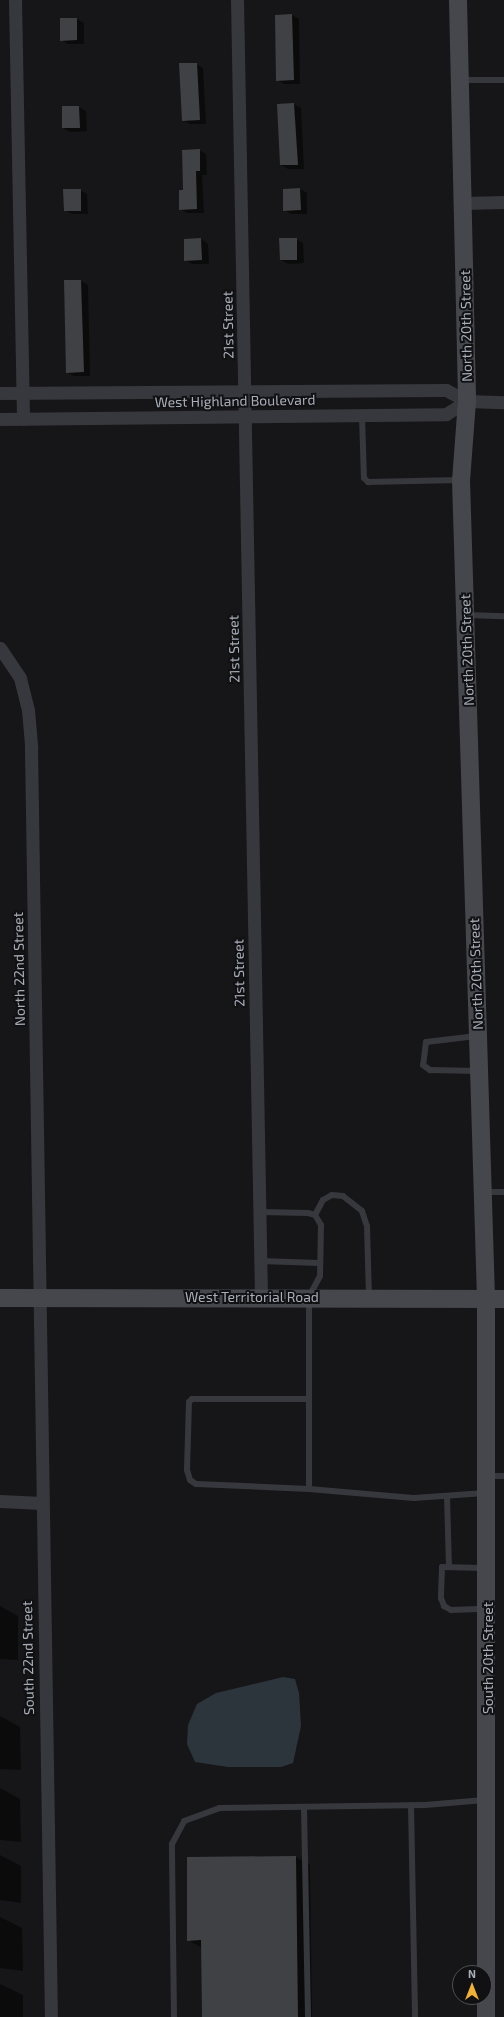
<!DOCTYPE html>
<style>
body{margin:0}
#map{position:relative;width:504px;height:2017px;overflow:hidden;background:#161618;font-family:"Exo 2",sans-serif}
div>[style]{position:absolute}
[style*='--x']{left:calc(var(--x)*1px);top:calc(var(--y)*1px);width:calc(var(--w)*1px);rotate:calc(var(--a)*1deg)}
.water>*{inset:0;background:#2c353c}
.shadow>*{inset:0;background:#0007}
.building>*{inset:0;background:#404145}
.lane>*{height:6px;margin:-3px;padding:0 3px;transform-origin:3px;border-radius:3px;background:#37383d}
.street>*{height:13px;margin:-6.5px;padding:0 6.5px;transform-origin:6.5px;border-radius:6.5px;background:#37383d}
.secondary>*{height:18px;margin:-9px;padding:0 9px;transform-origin:9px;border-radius:9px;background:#45474d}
span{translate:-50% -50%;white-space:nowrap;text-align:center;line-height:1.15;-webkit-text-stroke:4px #111113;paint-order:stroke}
.street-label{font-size:14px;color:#a8adb8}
.north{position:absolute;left:452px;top:1965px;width:40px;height:40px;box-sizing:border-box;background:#111113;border:1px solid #4d4f55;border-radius:50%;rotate:0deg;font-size:11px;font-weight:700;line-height:16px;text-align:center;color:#a8adb8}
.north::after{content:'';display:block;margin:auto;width:14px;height:18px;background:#f2b134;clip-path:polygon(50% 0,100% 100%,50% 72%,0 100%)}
</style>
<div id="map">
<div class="water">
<div style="clip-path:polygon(283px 1677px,295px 1679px,299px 1693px,301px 1726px,293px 1763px,281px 1767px,228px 1767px,195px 1762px,187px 1744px,188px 1725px,197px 1704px,216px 1693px)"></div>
</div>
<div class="shadow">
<div style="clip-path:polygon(292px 15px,299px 19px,300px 84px,284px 84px,277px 80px)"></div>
<div style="clip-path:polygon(77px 19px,84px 23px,84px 44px,68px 44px,61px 40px)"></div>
<div style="clip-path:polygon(196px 64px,203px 68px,206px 124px,190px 124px,183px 120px)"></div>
<div style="clip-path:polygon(294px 104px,301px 108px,304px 169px,288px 169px,281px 165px)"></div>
<div style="clip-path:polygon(63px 107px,79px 107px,86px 111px,87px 131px,70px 132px,63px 128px)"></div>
<div style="clip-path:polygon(199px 150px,206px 154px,207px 175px,202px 175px,204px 213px,187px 213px,180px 209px)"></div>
<div style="clip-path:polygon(300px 189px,307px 193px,307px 214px,291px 214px,284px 210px)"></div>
<div style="clip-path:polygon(80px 190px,87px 194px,88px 214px,72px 214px,65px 210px)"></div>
<div style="clip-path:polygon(201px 239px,208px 244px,209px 264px,192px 264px,185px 260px,185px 240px)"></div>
<div style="clip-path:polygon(296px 239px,303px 243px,304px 263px,288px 264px,281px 260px)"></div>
<div style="clip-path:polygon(65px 281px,81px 281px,88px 285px,90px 376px,74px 376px,67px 372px)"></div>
<div style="clip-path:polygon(0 1606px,18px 1616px,18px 1660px,0 1659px)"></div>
<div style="clip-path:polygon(0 1716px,20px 1727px,21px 1770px,0 1769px)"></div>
<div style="clip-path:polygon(0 1788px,20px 1799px,21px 1842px,0 1840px)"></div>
<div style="clip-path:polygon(0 1855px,21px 1866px,21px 1903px,0 1900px)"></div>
<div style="clip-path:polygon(296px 1857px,310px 1865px,312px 2017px,203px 2017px,202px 1948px,188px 1940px,188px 1858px)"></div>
<div style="clip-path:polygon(0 1917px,22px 1928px,23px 1971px,0 1968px)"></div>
<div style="clip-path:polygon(0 1984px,23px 1995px,23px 2017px,0 2017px)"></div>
</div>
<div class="building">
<div style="clip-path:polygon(292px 14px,294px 80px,276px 81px,275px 15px)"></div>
<div style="clip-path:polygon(60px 18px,77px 18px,77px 40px,60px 41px)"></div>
<div style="clip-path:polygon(179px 63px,197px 63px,200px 120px,182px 121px)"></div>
<div style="clip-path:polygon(294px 103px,298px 165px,280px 165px,277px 104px)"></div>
<div style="clip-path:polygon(62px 106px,79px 106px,80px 128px,62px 128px)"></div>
<div style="clip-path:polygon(200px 149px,200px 171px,196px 171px,197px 209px,179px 210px,179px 190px,183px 190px,182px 150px)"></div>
<div style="clip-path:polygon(300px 188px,301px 210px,283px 211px,283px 189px)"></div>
<div style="clip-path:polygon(63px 189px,81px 189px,81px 211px,64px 211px)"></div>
<div style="clip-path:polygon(201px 238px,202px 260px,184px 261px,184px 239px)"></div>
<div style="clip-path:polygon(279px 238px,297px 238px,297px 260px,280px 260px)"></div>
<div style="clip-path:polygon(64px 280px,81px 280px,84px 372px,66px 373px)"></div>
<div style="clip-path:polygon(296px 1856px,298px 2017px,202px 2017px,201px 1940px,187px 1941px,187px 1857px)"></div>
</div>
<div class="lane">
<div style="--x:462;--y:80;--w:42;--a:0"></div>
<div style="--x:362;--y:416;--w:62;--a:88.2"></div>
<div style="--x:364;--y:478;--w:6;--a:45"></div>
<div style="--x:368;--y:482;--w:92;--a:-1.2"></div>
<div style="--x:467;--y:615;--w:37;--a:2"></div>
<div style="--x:476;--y:1036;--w:50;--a:173.2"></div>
<div style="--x:426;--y:1042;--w:23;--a:97"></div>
<div style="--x:423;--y:1065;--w:9;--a:36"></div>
<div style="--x:430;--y:1070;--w:47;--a:1.2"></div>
<div style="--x:484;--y:1192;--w:20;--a:0"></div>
<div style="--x:260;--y:1212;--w:48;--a:1.2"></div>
<div style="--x:308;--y:1213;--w:7;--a:16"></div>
<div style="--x:315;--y:1215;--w:12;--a:59"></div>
<div style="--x:321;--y:1225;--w:51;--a:91.1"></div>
<div style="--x:320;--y:1276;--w:24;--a:118"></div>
<div style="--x:309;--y:1297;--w:192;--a:90"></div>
<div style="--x:309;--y:1489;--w:105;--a:4.9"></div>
<div style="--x:414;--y:1498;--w:71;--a:-4"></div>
<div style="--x:315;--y:1215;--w:17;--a:-62"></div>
<div style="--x:323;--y:1200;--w:10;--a:-29"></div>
<div style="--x:332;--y:1195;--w:11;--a:5"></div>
<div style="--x:343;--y:1196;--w:24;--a:38"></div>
<div style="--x:362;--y:1211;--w:16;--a:72"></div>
<div style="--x:367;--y:1226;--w:71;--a:88.4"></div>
<div style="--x:261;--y:1261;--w:58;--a:2"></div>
<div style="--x:308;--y:1399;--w:116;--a:180"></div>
<div style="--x:192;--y:1399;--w:4;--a:135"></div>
<div style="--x:189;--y:1402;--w:68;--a:91.7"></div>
<div style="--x:187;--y:1470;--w:10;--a:73"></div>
<div style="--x:190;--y:1480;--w:7;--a:34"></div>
<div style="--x:196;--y:1484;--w:113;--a:2.5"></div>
<div style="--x:487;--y:1476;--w:17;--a:0"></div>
<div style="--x:447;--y:1496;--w:71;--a:88.4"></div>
<div style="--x:484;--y:1568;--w:42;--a:-178.6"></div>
<div style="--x:442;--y:1567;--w:31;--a:92"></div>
<div style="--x:441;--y:1598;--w:9;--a:69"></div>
<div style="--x:444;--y:1606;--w:8;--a:30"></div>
<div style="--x:451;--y:1610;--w:34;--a:-2"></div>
<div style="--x:411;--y:1805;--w:212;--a:88.9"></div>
<div style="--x:304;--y:1807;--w:210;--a:88.9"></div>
<div style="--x:174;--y:2017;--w:173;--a:-90.7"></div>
<div style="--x:172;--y:1844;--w:26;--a:-62"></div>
<div style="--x:184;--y:1821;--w:37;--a:-20"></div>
<div style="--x:219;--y:1808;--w:206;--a:-0.8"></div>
<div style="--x:425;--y:1805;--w:60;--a:-4.8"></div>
</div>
<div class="street">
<div style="--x:15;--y:0;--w:419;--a:88.9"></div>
<div style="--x:237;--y:0;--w:1297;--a:88.94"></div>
<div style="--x:463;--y:203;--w:41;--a:-1.4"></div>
<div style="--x:0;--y:393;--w:446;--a:-0.4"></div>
<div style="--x:446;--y:390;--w:24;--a:28"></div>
<div style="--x:467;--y:401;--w:37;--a:2"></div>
<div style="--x:0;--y:419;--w:446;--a:-0.6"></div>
<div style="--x:446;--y:414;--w:25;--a:-32"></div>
<div style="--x:0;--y:648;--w:36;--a:56"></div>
<div style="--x:20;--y:678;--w:33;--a:76"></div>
<div style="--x:28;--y:710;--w:38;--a:85"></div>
<div style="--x:31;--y:748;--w:1269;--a:89.1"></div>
<div style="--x:0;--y:1501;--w:42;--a:2.7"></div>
</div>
<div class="secondary">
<div style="--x:458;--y:0;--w:401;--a:88.7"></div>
<div style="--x:467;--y:401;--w:79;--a:94.3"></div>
<div style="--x:461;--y:480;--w:819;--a:88.25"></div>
<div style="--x:486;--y:1299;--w:718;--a:90"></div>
<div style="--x:0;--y:1298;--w:504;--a:0.11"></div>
</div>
<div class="street-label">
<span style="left:228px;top:325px;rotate:-91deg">21st Street</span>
<span style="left:466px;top:326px;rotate:-91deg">North 20th Street</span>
<span style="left:235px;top:401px;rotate:-1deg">West Highland Boulevard</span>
<span style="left:234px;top:649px;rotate:-91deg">21st Street</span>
<span style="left:467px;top:650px;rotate:-92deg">North 20th Street</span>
<span style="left:19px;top:969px;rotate:-91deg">North 22nd Street</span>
<span style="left:239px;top:973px;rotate:-91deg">21st Street</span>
<span style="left:476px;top:974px;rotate:-92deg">North 20th Street</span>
<span style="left:252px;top:1297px">West Territorial Road</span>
<span style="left:28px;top:1658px;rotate:-91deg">South 22nd Street</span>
<span style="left:488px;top:1658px;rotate:-90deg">South 20th Street</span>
</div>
<div class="north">N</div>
</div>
